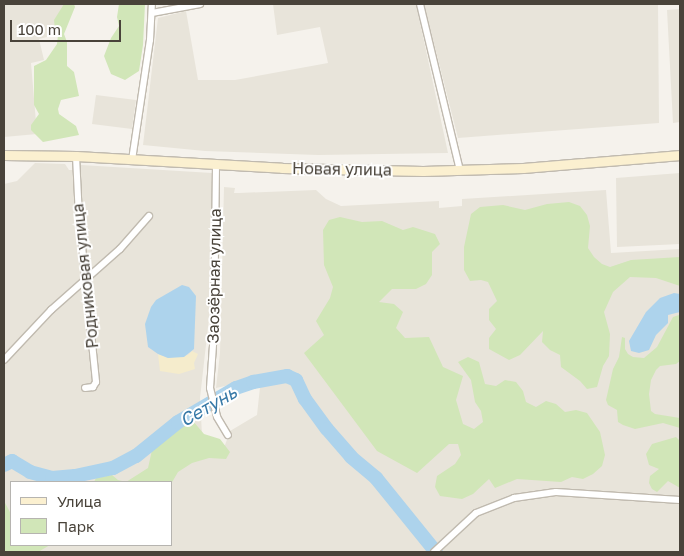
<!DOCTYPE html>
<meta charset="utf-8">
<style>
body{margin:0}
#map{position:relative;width:684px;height:556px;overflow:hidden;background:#f5f2ec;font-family:"Golos Text",sans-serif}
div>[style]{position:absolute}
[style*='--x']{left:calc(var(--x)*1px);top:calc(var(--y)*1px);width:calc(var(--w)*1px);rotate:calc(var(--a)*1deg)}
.residential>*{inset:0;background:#e8e4da}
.green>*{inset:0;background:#d1e6b8}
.sand>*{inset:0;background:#f5eccc}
.water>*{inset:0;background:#add3ec}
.river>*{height:14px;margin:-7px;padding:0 7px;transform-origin:7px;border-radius:7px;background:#add3ec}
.roads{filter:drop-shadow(1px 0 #c0baaf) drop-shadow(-1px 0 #c0baaf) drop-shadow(0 1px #c0baaf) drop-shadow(0 -1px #c0baaf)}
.street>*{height:6px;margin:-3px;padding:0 3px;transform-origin:3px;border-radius:3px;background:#fff}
.secondary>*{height:9px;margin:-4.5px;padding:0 4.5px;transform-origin:4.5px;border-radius:4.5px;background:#fbf0d0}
span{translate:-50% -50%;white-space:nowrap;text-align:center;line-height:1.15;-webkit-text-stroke:4px #fff;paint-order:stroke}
.street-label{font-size:16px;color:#49433a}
.water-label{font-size:18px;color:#3779a7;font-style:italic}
.frame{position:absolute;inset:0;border:5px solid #49433a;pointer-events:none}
.legend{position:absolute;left:10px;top:481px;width:162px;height:65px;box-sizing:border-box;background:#fff;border:1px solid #b6b4b0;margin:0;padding:6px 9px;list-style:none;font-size:15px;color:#49433a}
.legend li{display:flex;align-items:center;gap:10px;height:25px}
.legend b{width:25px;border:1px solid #b6b4b0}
.scale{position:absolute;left:10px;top:20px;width:111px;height:22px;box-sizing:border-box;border:2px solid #49433a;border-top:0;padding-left:6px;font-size:15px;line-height:18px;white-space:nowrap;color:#49433a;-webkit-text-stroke:4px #fff;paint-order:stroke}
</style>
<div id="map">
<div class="residential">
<div style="clip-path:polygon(4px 4px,72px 4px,55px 35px,39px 39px,44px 60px,31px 63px,37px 134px,4px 137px)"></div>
<div style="clip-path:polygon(273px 4px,416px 4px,448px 153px,318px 155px,205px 151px,143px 145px,158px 18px,186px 11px,198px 80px,235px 80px,328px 63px,320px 27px,277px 35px)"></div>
<div style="clip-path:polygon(424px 4px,658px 4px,659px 123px,458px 138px)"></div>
<div style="clip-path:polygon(680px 9px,680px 122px,673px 123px,667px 10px)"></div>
<div style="clip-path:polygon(96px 95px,136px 100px,132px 129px,92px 124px)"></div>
<div style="clip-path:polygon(evenodd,35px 163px,65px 164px,69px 170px,80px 170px,81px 165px,212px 173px,209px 318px,200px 398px,203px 453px,225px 445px,230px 431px,257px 415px,261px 378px,216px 388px,220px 353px,224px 187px,235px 188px,234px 193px,239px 193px,316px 190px,326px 199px,341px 206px,439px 201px,439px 208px,462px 206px,462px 199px,606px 190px,611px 253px,680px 249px,680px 552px,4px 552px,4px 184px,17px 181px,35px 163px,11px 482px,171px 482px,171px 545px,11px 545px,11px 482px)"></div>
<div style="clip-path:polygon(680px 173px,680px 244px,617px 247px,616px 178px)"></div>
</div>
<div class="green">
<div style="clip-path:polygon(64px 4px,74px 4px,75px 7px,64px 34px,67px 42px,67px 66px,74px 72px,79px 96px,61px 100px,58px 109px,59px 114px,76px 126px,79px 135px,43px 142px,31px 130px,31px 125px,39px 114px,34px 105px,34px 66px,46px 60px,57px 44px,58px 35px,55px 30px,54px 20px)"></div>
<div style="clip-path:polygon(119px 4px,145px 4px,143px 45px,139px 71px,125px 80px,111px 74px,104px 56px,111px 38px,119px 26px,117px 17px)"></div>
<div style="clip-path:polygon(569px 202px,580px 206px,587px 215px,590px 226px,588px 248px,594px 257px,602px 264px,610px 267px,631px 260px,680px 257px,680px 286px,656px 278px,630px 277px,613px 292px,604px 312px,610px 334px,609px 356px,603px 366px,597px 387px,587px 389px,580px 381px,561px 367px,560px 355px,550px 350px,542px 342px,543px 331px,520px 355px,509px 360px,489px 349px,489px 338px,496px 329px,489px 320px,489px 309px,497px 301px,488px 282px,481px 280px,470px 281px,464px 270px,464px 247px,471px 214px,480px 207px,503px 205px,525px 210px,547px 204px)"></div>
<div style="clip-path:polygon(340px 217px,362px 222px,382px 221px,403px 230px,413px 227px,435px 234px,440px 244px,432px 252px,432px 275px,426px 284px,416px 289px,392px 289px,379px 302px,394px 304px,403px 312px,396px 328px,405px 338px,429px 337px,443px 367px,463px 376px,456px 400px,463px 424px,474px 429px,483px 422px,481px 411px,475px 402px,471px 380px,458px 362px,468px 357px,479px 362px,485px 384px,496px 386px,505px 380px,516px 382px,523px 391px,526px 402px,536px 407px,546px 401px,556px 404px,565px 412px,576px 410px,587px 413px,600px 432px,605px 455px,602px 466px,593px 474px,583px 479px,572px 477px,561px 482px,517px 479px,495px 488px,489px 479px,473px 494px,462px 499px,440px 496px,435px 487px,437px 476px,455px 464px,461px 455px,458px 444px,449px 444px,417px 473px,377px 451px,304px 353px,324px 335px,316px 321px,330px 298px,333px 287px,324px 265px,323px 230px,329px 220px)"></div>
<div style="clip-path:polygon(679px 315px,680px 361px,676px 364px,660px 366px,656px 370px,651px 380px,649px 394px,651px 411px,655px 414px,680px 418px,680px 428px,663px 423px,635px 429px,623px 425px,618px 422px,617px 410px,608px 405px,606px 400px,613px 369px,619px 357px,622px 337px,625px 338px,625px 349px,628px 354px,633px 357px,644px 358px,657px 347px,673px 317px)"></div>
<div style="clip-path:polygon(193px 421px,204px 434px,220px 439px,230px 452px,226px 459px,209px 458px,192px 463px,178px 472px,171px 484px,94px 482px,96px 478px,112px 475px,118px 480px,126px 482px,148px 468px,152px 450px,158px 443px,184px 422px)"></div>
<div style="clip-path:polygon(676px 437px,680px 441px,680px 488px,668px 481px,657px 492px,652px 489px,649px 483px,650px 476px,659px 469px,649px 465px,646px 454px,652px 444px)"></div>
<div style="clip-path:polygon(4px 501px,11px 514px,11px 545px,50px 545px,38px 552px,4px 552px)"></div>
</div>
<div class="sand">
<div style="clip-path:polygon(192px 351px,198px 354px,194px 363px,195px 369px,179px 374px,160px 371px,158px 354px,168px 358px,188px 355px)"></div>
</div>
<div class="water">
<div style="clip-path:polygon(182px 285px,189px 287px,196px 296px,194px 349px,184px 357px,168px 358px,158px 354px,148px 347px,145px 324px,151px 307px,156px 300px)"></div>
<div style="clip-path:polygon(674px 293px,680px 294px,680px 312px,668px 315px,668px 323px,656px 335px,649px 350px,639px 353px,631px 351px,629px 341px,646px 312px,660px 298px)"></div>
</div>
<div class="river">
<div style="--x:4;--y:465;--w:9;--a:-27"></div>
<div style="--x:12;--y:461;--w:21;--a:31"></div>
<div style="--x:30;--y:472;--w:23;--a:15"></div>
<div style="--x:52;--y:478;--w:23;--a:-5"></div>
<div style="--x:75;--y:476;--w:39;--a:-12"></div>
<div style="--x:113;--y:468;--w:26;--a:-28"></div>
<div style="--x:136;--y:456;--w:54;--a:-39"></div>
<div style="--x:178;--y:422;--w:67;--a:-30.4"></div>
<div style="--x:236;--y:388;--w:18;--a:-19"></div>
<div style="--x:253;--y:382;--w:35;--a:-10"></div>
<div style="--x:287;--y:376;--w:10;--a:24"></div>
<div style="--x:296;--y:380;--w:21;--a:65"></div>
<div style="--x:305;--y:399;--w:37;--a:54"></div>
<div style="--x:327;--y:429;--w:37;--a:49"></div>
<div style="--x:351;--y:457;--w:33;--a:40"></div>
<div style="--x:376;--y:478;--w:95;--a:51"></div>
</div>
<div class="roads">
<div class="street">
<div style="--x:420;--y:4;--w:172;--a:76.5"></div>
<div style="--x:152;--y:13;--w:49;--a:-10.6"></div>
<div style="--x:76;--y:156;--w:61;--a:87.2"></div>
<div style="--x:79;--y:217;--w:166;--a:84.1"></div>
<div style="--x:96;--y:382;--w:6;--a:121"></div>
<div style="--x:93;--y:387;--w:8;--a:173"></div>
<div style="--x:132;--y:160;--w:121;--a:-81.5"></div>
<div style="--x:150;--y:40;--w:36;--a:-87"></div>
<div style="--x:216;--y:165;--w:166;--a:90.7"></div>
<div style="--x:214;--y:331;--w:57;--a:94"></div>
<div style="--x:210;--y:388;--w:30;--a:76"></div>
<div style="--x:217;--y:417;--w:21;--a:59"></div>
<div style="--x:4;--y:360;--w:69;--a:-46.8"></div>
<div style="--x:51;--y:310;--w:92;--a:-41.5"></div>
<div style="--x:120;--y:249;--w:44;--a:-48.7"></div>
<div style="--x:434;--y:552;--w:57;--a:-42.9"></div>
<div style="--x:476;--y:513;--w:41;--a:-21.5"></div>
<div style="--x:514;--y:498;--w:42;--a:-8.1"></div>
<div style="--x:556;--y:492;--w:124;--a:3.7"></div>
</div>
<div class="secondary">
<div style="--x:4;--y:155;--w:72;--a:0.8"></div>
<div style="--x:76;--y:156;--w:206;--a:3.3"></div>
<div style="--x:282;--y:168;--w:141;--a:1.2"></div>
<div style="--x:423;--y:171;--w:100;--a:-1.7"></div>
<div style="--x:523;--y:168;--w:158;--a:-4.7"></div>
</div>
</div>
<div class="street-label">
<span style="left:342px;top:169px;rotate:1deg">Новая улица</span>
<span style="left:85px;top:276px;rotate:-96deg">Родниковая улица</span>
<span style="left:214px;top:276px;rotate:-89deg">Заозёрная улица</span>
</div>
<div class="water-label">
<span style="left:208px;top:406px;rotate:-30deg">Сетунь</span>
</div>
<div class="frame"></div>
<ul class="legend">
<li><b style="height:6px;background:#fbf0d0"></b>Улица</li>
<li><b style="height:14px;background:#d1e6b8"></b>Парк</li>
</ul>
<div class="scale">100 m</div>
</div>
